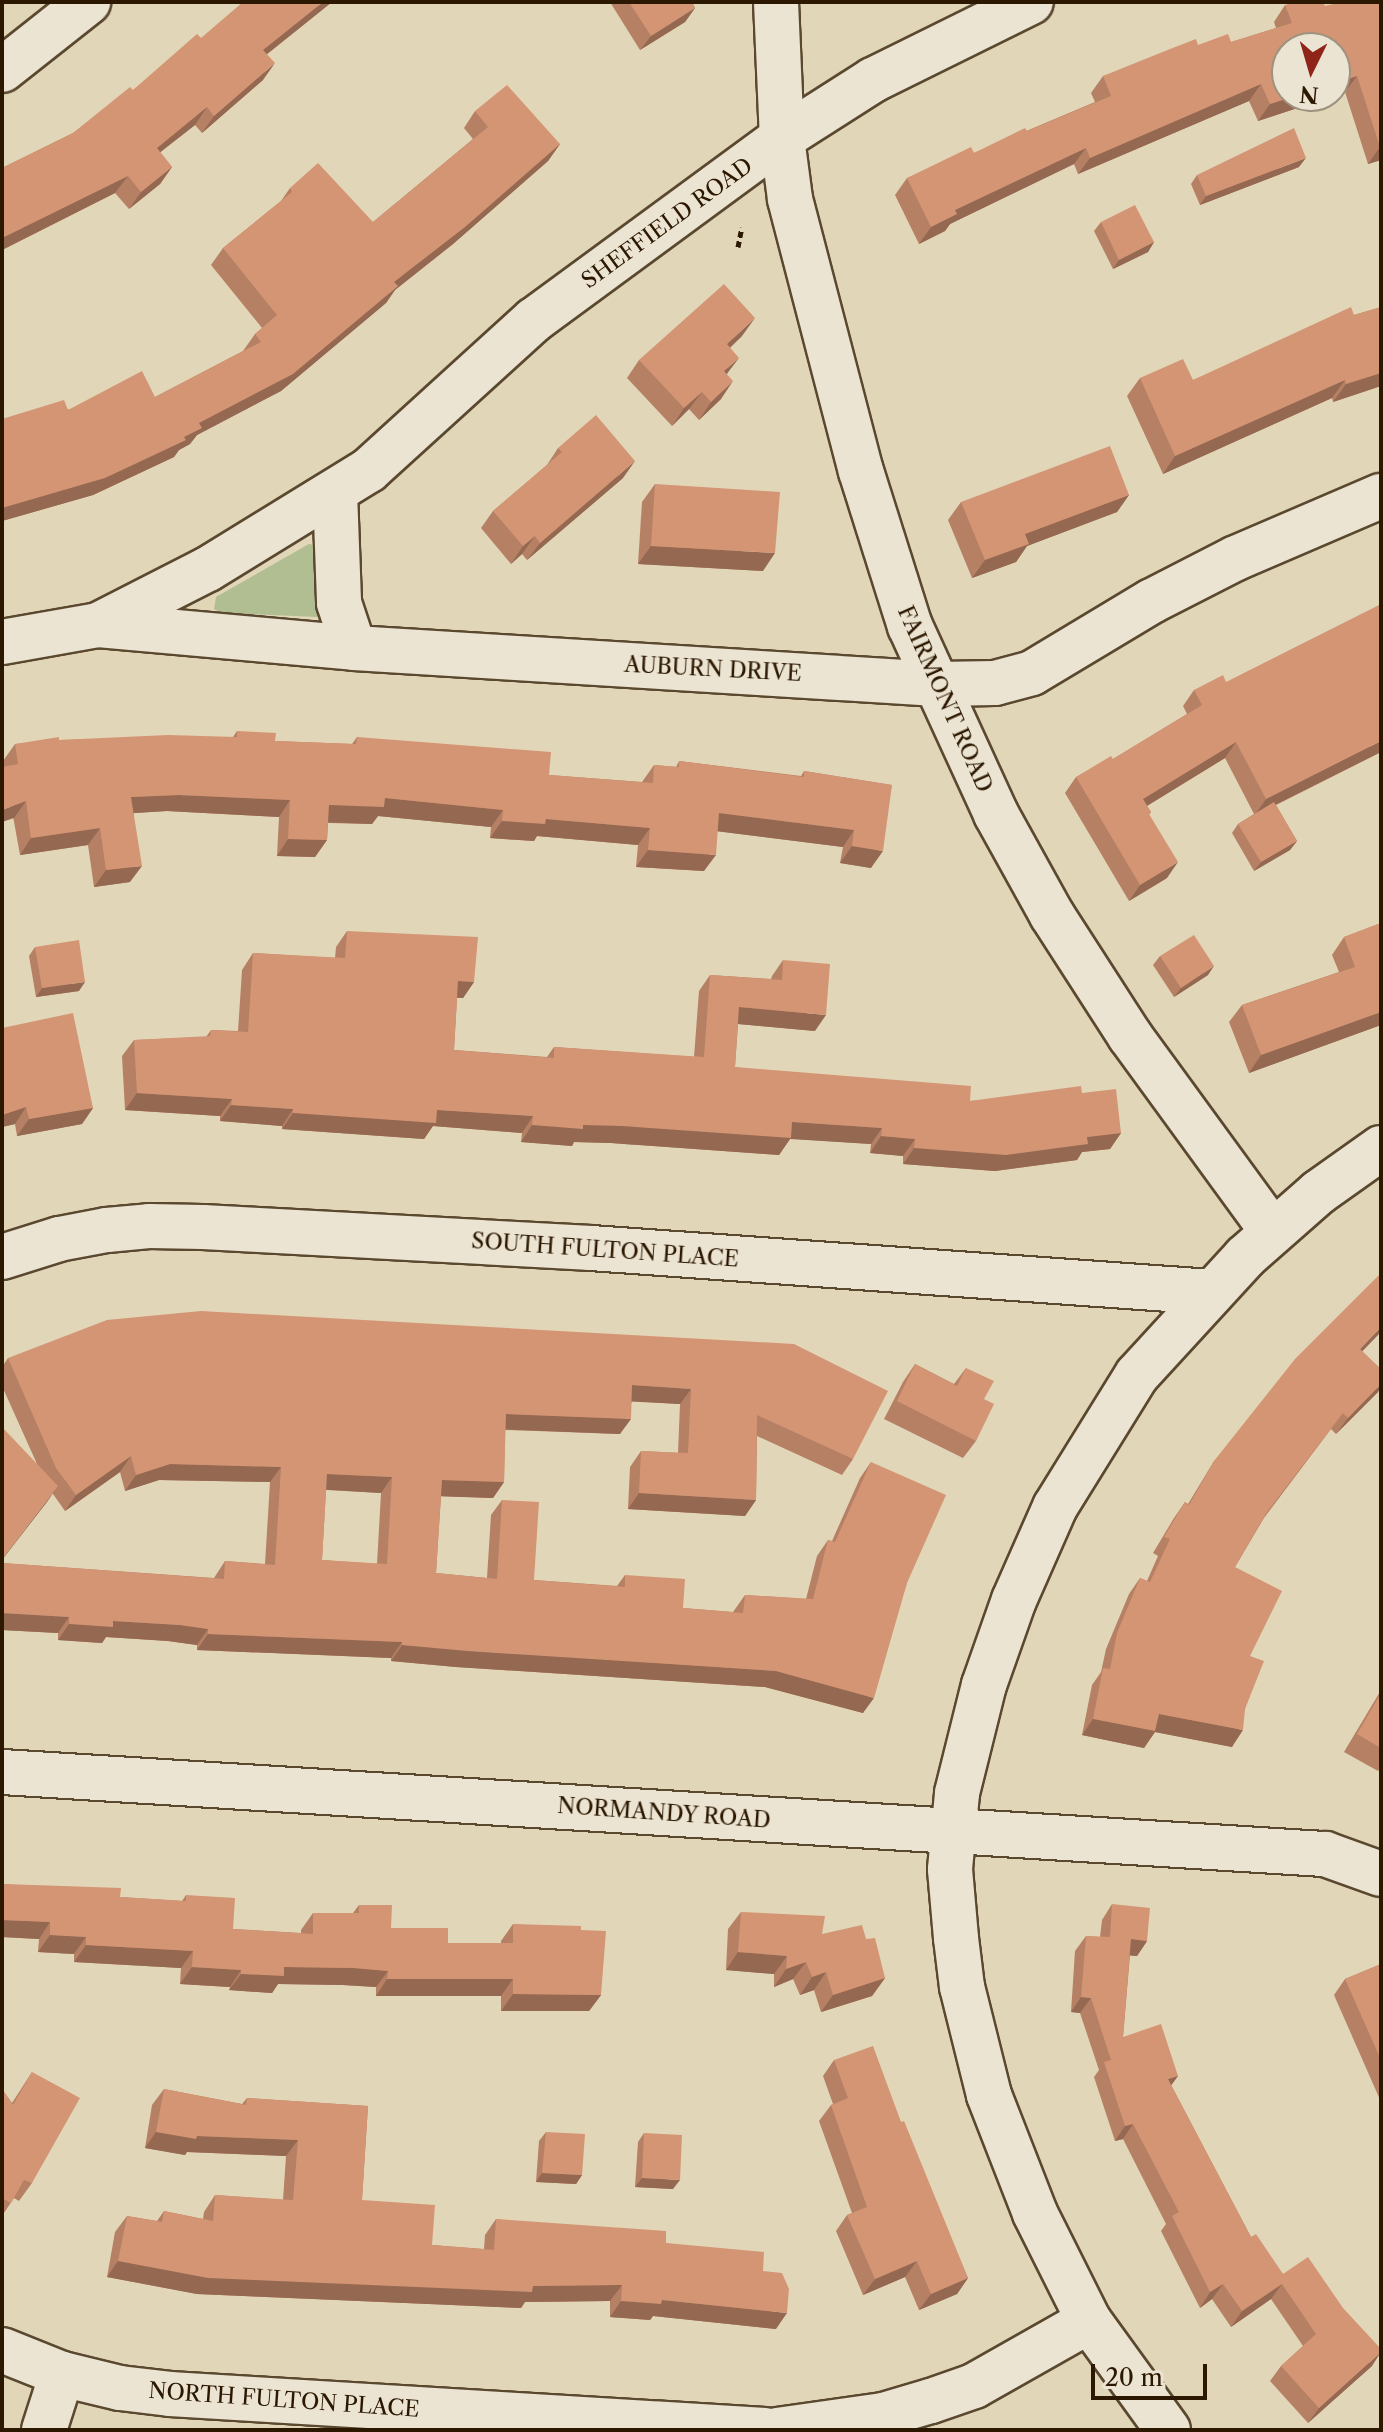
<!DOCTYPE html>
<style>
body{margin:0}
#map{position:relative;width:1383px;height:2432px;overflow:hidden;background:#e2d6b9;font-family:"Libre Caslon Text",serif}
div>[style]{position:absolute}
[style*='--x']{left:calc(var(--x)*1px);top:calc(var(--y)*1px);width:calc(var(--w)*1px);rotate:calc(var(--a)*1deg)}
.green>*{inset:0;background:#b0be91}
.path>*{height:5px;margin-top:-2.5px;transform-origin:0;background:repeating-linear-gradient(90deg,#2c1801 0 6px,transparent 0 10px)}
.roads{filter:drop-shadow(2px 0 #5a482f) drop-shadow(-2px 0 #5a482f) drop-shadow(0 2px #5a482f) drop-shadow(0 -2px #5a482f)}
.minor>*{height:44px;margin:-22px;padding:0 22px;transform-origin:22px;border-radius:22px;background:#ece4d2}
.tertiary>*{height:44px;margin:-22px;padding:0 22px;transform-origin:22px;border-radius:22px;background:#ece4d2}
.wall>*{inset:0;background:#b68064}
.shaded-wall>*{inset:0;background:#946851}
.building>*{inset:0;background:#d49574}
span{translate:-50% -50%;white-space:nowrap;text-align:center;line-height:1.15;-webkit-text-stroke:6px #ece4d2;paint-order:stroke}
.street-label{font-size:22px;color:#2c1801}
.frame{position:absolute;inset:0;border:4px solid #2c1801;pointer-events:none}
.north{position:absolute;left:1271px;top:32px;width:80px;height:80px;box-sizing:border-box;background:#ece4d2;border:2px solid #9f927e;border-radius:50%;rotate:185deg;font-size:22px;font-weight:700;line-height:32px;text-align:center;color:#2c1801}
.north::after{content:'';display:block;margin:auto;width:28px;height:36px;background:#8f2418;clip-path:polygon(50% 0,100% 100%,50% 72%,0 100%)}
.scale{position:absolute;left:1091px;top:2364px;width:116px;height:36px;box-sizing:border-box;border:4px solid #2c1801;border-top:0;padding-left:10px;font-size:24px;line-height:28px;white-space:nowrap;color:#2c1801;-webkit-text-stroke:6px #ece4d2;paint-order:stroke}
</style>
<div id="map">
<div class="green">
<div style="clip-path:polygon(309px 544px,315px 545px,321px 613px,317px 617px,223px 613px,214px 609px,216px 597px)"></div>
</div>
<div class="path">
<div style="--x:738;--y:247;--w:20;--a:-79"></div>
</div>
<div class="roads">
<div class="minor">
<div style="--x:776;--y:2;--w:136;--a:87.5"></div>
<div style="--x:782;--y:138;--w:62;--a:82.5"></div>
<div style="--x:790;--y:199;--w:281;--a:75.4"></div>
<div style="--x:861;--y:471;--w:163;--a:72.5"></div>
<div style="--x:910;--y:626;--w:207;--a:65.4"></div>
<div style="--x:996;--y:814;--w:115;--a:61"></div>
<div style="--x:1052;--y:915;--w:144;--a:57.2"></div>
<div style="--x:1130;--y:1036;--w:241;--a:53.9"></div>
<div style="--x:2;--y:70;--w:110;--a:-38.3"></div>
<div style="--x:335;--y:492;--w:111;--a:87.9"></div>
<div style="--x:339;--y:603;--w:47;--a:71.6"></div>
<div style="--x:98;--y:625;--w:123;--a:-27"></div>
<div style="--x:208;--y:569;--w:189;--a:-31.6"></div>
<div style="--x:369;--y:470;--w:223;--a:-42.3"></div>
<div style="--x:534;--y:320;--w:308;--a:-36.3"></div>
<div style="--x:782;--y:138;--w:108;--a:-32.5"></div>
<div style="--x:873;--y:80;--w:176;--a:-26.3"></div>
<div style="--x:2;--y:642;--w:97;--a:-10"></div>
<div style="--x:98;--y:625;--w:257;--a:5.1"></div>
<div style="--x:354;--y:648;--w:584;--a:3.53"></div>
<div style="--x:937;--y:684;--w:58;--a:-1"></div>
<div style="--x:995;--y:683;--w:38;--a:-15"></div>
<div style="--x:1032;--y:673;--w:140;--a:-31"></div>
<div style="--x:1152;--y:601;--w:94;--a:-27.1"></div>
<div style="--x:1236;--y:558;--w:158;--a:-23.2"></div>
<div style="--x:2;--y:1257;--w:60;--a:-17.5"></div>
<div style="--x:59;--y:1239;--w:49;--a:-10.6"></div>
<div style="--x:107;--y:1230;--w:42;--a:-5.4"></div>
<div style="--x:149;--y:1226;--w:54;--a:1.1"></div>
<div style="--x:203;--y:1227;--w:389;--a:3.1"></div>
<div style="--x:591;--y:1248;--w:622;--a:4.06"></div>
<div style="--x:2;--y:2350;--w:65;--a:21.8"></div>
<div style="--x:62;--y:2374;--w:60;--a:13.6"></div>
<div style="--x:120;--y:2388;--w:50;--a:6.8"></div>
<div style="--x:170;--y:2394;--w:596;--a:3.46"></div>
<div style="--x:44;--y:2430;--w:59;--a:-72.2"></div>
<div style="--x:777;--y:2430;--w:107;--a:-8.1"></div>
<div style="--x:883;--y:2415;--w:50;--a:-16.3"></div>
<div style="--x:931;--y:2401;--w:46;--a:-19.2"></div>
<div style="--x:974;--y:2386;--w:132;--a:-29.5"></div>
<div style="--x:1168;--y:2430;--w:135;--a:-125.9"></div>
<div style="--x:1089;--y:2321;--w:121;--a:-116.6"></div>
<div style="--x:1035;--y:2213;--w:127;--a:-111.3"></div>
<div style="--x:989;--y:2095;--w:111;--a:-104"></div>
<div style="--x:962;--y:1987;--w:49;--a:-97"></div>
<div style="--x:956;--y:1938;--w:69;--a:-95"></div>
<div style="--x:950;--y:1869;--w:76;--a:-84.7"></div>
<div style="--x:957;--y:1793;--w:111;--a:-76"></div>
<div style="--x:984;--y:1685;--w:90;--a:-70.6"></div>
<div style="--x:1014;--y:1600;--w:102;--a:-66.2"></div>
<div style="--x:1055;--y:1507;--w:155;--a:-58.2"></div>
<div style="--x:1137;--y:1375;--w:160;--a:-47.5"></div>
<div style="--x:1245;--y:1257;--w:98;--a:-41.3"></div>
<div style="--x:1319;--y:1192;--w:76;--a:-35.4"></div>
</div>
<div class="tertiary">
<div style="--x:2;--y:1772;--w:1326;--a:3.55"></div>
<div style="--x:1325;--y:1854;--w:59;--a:19.7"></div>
</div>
</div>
<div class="wall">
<div style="clip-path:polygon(332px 2px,267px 54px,263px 80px,202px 133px,195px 125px,160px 152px,172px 167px,160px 184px,129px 209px,115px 193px,2px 250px,2px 168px,73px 133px,133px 90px,201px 38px)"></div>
<div style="clip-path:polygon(610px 2px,692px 2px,695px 8px,685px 22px,640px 50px)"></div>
<div style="clip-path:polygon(1381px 2px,1381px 160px,1368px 164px,1345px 92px,1287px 96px,1334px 96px,1258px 121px,1249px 101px,1078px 174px,1074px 164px,950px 224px,945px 231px,919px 244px,895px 195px,907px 178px,974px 153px,1095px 102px,1091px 93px,1103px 76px,1198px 45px,1231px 42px,1276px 28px,1274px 22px,1285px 5px,1325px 6px)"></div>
<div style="clip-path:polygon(475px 111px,560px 144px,548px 161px,453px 244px,395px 290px,386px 303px,281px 391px,197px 435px,190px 444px,179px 450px,174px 457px,93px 495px,2px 521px,2px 419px,155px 397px,243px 351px,255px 334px,262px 328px,211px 265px,223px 248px,281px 201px,290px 188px,373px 222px,473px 139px,464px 128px)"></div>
<div style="clip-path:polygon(1299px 167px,1200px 205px,1191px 184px,1197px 175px)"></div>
<div style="clip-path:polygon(1101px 222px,1154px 242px,1148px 252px,1113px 269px,1094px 231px)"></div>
<div style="clip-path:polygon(1381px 307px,1381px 386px,1333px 402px,1332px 398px,1163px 474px,1127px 396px,1140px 378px,1193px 380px,1354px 315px)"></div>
<div style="clip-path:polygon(742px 336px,730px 348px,727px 375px,721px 399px,699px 420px,689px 409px,672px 426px,627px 378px,639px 360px)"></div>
<div style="clip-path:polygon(558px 448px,623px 478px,527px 560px,522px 554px,511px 564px,481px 528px,493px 511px,547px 465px)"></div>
<div style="clip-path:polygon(655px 484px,763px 571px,638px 564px,642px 502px)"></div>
<div style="clip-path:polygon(1129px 495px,1117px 512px,1027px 546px,1016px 562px,972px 578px,948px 520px,961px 502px)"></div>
<div style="clip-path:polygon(1226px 682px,1381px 752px,1276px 805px,1297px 841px,1290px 850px,1254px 871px,1232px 833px,1238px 824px,1254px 814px,1225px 758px,1147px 806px,1151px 812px,1149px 815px,1167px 878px,1129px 901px,1065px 793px,1076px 777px,1113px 759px,1187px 714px,1183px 706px,1194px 690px)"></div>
<div style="clip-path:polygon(237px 731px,275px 741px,352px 744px,357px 737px,549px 775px,642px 782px,654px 765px,676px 767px,679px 761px,801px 776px,804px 771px,892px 785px,871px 868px,840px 863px,843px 847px,717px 831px,704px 871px,636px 867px,638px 845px,537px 836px,534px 841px,490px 838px,491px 827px,378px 816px,372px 824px,328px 823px,327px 840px,315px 857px,277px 856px,279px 817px,167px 811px,134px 813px,130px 882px,94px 887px,88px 845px,20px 855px,3px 761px,15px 744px,59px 740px,233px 737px)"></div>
<div style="clip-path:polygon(1381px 923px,1381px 1025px,1249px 1073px,1229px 1022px,1242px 1005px,1339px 972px,1332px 955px,1344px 937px)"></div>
<div style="clip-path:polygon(347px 931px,474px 982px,463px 998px,457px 998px,454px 1050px,547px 1057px,554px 1047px,694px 1057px,699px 991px,710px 975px,771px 979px,772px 976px,783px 960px,815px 1031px,738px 1024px,735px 1067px,970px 1101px,1082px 1093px,1121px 1133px,1110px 1149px,1082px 1152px,1077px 1160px,995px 1171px,903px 1164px,903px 1156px,870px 1153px,871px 1144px,797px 1139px,790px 1139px,779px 1155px,611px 1143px,574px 1142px,572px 1146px,521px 1142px,522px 1133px,433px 1126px,424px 1139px,282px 1129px,282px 1126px,220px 1121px,220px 1116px,125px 1110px,122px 1056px,134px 1040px,206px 1037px,211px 1030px,238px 1031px,242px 970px,253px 953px,335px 958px,336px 947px)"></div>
<div style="clip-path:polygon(35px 947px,79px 991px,36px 997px,29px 956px)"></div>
<div style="clip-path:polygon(1160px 956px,1208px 975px,1174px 997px,1153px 965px)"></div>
<div style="clip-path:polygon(2px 1028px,93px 1108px,82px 1124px,17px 1136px,15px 1124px,2px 1127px)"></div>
<div style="clip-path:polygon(evenodd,794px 1344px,853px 1459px,842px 1475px,757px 1436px,756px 1500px,745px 1516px,628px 1509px,630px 1467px,641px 1451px,678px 1453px,680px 1404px,632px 1401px,620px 1434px,505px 1430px,504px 1482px,493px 1498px,441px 1496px,436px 1573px,487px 1578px,491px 1515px,502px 1500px,534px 1580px,617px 1586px,625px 1575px,683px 1608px,733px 1612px,745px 1595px,806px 1599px,817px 1556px,828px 1540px,832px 1541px,860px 1478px,871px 1462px,907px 1583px,863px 1713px,765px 1687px,456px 1667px,391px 1661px,391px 1658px,197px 1650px,197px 1645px,168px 1641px,106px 1637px,102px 1643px,58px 1640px,58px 1633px,2px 1630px,2px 1563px,214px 1578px,225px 1561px,265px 1564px,270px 1482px,159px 1480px,125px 1491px,120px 1472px,65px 1511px,53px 1494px,37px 1464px,2px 1386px,2px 1367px,8px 1358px,794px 1344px,326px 1490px,381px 1493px,377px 1564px,322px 1560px,326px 1490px)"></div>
<div style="clip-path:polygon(1362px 1351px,1378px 1392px,1336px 1434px,1331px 1429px,1264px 1518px,1235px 1567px,1250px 1656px,1245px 1709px,1232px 1747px,1155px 1732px,1144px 1748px,1082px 1735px,1092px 1685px,1101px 1672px,1106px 1649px,1129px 1594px,1140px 1578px,1147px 1581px,1158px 1556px,1153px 1553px,1174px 1518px,1185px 1502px,1188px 1504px,1214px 1461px)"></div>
<div style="clip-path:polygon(915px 1364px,954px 1384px,966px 1368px,984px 1399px,976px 1441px,963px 1458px,884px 1419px,903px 1382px)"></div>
<div style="clip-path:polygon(1381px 1690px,1381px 1767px,1378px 1771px,1344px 1752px)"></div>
<div style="clip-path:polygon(4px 1884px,120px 1897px,182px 1901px,186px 1895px,233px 1929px,301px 1933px,301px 1930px,313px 1913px,353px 1913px,359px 1905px,391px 1928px,448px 1943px,501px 1943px,501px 1941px,513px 1924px,581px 1930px,601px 1995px,589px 2011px,501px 2011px,501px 1996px,376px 1996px,376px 1987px,343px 1985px,278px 1984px,272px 1993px,229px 1990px,230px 1987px,180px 1984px,181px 1968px,74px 1962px,74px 1954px,38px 1952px,39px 1939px,2px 1937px,2px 1887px)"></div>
<div style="clip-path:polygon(1112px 1904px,1147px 1941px,1137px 1956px,1130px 1955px,1123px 2037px,1178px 2076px,1171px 2085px,1251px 2237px,1283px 2274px,1372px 2366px,1308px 2423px,1270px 2381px,1281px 2366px,1303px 2346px,1271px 2299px,1231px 2327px,1212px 2299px,1200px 2308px,1161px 2231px,1166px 2224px,1123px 2139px,1115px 2141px,1094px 2077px,1099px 2070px,1080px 2013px,1071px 2012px,1075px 1951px,1086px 1936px,1100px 1937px,1102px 1920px)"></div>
<div style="clip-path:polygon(741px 1912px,822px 1934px,866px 1939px,885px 1978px,872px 1996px,821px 2012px,814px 1990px,800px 1995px,793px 1979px,774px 1987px,774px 1974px,726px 1970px,728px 1929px)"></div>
<div style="clip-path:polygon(1381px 1964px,1381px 2102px,1334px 1995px,1345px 1979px)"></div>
<div style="clip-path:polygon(834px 2060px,901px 2122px,968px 2278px,957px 2294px,919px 2310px,905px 2277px,863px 2295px,836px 2231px,847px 2215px,852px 2213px,819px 2121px,831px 2105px,833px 2104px,823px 2076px)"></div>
<div style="clip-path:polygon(32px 2072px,32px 2183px,19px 2201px,14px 2198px,2px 2216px,2px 2089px,12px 2103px)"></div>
<div style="clip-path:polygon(164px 2089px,242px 2104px,247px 2098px,368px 2106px,362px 2200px,432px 2245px,484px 2249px,485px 2235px,496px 2219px,666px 2243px,763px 2271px,776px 2329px,653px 2316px,650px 2320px,610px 2317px,610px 2301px,525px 2302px,521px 2308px,197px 2294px,107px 2277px,115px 2232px,127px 2216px,157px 2221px,164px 2211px,203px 2219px,204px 2212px,215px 2195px,283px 2200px,286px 2156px,187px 2152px,185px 2155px,145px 2148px,152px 2105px)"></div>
<div style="clip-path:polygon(546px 2132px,582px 2175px,576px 2184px,536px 2182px,539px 2141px)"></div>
<div style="clip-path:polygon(644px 2133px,673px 2189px,635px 2187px,638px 2142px)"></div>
</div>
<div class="shaded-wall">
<div style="clip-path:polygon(323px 2px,332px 2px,251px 67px,263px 50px)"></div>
<div style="clip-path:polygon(695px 8px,685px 22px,640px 50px,651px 36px)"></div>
<div style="clip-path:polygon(275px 63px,263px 80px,202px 133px,214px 116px)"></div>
<div style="clip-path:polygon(1357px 76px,1345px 92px,1335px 96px,1335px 83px)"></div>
<div style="clip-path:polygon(1261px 84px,1249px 101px,1078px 174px,1090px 158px)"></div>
<div style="clip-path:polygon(1295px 96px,1334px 96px,1258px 121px,1270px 104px)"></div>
<div style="clip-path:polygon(207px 107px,195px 125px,144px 165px,157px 148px)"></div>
<div style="clip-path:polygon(560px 144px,548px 161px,453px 244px,395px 290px,386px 303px,281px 391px,197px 435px,190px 444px,179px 450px,174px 457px,93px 495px,2px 521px,2px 508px,184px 437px,199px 423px,394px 282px)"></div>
<div style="clip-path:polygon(1380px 147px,1381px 147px,1381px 160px,1368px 164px)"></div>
<div style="clip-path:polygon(1086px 148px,1074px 164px,950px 224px,945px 231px,919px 244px,931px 227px,955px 210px)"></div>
<div style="clip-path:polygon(1306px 158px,1299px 167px,1200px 205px,1206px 196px)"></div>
<div style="clip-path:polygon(172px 167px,160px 184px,129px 209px,141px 192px)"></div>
<div style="clip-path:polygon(128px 176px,115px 193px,2px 250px,2px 238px)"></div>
<div style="clip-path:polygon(1154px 242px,1148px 252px,1113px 269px,1119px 260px)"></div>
<div style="clip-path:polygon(755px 318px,742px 336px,714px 362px,727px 344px)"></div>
<div style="clip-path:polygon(739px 358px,726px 375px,724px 371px)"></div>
<div style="clip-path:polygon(1381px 373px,1381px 386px,1333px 402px,1346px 384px)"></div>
<div style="clip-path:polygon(1345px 380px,1332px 398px,1163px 474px,1175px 456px)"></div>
<div style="clip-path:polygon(733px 381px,721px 399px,699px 420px,711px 402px)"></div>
<div style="clip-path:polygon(702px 392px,689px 409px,672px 426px,684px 408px)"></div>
<div style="clip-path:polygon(635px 461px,623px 478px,527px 560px,540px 543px)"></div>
<div style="clip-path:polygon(1129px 495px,1117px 512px,1027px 546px,1016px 562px,972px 578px,985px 560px,1025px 534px)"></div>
<div style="clip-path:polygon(535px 536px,522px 554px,511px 564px,523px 546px)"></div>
<div style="clip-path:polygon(651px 546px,775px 553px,763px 571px,638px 564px)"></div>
<div style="clip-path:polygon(1381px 741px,1381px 752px,1255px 815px,1266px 799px)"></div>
<div style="clip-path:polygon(1236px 742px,1225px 758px,1132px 815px,1143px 799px)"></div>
<div style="clip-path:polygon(179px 795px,290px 800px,279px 817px,167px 811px,120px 814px,131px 797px)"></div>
<div style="clip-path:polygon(385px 798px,503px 810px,491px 827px,378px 816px,372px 824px,317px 822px,329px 805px)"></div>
<div style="clip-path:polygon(26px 801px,14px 818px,2px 822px,2px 810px)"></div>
<div style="clip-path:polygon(719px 813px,854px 830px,843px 847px,707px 830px)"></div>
<div style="clip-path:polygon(546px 819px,650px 828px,638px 845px,537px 836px,534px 841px,490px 838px,502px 821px)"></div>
<div style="clip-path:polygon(100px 828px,88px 845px,20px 855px,31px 838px)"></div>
<div style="clip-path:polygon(288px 839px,327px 840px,315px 857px,277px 856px)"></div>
<div style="clip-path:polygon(1297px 841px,1290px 850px,1254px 871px,1261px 862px)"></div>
<div style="clip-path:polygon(852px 846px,883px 851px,871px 868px,840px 863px)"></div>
<div style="clip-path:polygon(648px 850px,716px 855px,704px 871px,636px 867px)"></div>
<div style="clip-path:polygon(1178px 862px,1167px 878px,1129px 901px,1140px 885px)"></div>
<div style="clip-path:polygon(142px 866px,130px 882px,94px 887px,106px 870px)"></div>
<div style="clip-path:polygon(1214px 966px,1208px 975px,1174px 997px,1181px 988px)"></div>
<div style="clip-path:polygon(458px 981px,474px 982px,463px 998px,447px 997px)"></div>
<div style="clip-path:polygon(85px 982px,79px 991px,36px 997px,42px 988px)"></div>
<div style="clip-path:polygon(739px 1007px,826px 1015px,815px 1031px,727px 1023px)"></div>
<div style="clip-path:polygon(1381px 1012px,1381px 1025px,1249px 1073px,1261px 1055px)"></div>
<div style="clip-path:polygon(137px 1093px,232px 1099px,220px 1116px,125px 1110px)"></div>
<div style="clip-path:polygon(231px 1105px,293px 1109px,282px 1126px,220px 1121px)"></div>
<div style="clip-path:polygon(26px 1107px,15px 1124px,2px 1127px,2px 1115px)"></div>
<div style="clip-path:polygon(93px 1108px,82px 1124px,17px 1136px,29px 1119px)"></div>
<div style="clip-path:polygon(437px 1110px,533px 1116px,522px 1133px,433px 1126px,424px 1139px,282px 1129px,293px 1113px)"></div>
<div style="clip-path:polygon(792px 1122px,882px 1128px,871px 1144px,790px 1139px,779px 1155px,611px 1143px,574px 1142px,572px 1146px,521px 1142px,532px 1125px)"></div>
<div style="clip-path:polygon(1121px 1133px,1110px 1149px,1082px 1152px,1077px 1160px,995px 1171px,903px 1164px,914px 1148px,1087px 1137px)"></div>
<div style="clip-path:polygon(881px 1136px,915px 1139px,903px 1156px,870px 1153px)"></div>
<div style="clip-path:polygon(1381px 1327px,1381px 1332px,1349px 1365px,1360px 1349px)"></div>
<div style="clip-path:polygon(1381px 1384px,1381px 1388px,1378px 1392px,1336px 1434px,1348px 1418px)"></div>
<div style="clip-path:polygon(632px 1385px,691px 1389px,680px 1404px,621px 1401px)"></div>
<div style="clip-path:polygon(506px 1414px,631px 1419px,620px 1434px,495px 1429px)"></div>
<div style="clip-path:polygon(131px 1456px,120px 1472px,65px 1511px,76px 1495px)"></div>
<div style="clip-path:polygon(170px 1464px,281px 1467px,270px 1482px,159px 1480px,125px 1491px,136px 1475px)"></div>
<div style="clip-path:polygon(327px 1474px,392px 1477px,381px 1493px,316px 1489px)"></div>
<div style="clip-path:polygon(442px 1480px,504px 1482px,493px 1498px,431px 1496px)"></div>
<div style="clip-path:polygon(58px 1486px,47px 1502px,2px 1560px,2px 1559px)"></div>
<div style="clip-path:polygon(639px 1493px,756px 1500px,745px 1516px,628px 1509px)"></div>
<div style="clip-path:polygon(2px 1613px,69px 1617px,58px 1633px,2px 1630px)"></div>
<div style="clip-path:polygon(113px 1621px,180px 1625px,208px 1629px,197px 1645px,168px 1641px,106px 1637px,102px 1643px,58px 1640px,69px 1624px)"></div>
<div style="clip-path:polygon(208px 1634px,402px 1642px,391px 1658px,197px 1650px)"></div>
<div style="clip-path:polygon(402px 1645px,776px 1671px,874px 1698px,863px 1713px,765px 1687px,456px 1667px,391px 1661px)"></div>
<div style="clip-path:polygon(1159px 1714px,1243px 1730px,1232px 1747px,1155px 1732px,1144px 1748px,1082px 1735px,1093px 1719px)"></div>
<div style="clip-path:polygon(2px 1920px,50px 1922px,39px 1939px,2px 1937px)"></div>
<div style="clip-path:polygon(50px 1935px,86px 1937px,74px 1954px,38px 1952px)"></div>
<div style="clip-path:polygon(1131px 1939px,1147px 1941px,1137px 1956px,1120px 1955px)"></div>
<div style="clip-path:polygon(86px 1945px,193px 1951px,181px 1968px,74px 1962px)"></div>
<div style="clip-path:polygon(738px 1952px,787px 1956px,774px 1974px,726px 1970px)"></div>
<div style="clip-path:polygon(806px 1962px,793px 1979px,774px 1987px,786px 1969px)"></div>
<div style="clip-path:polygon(192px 1967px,241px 1970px,230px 1987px,180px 1984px)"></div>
<div style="clip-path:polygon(284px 1967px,354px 1968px,388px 1971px,376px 1987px,343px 1985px,278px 1984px,272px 1993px,229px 1990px,241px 1974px)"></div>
<div style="clip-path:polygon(826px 1972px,814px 1990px,800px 1995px,812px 1977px)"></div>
<div style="clip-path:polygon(885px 1978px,872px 1996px,821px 2012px,833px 1995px)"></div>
<div style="clip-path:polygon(387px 1979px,513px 1979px,501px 1996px,376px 1996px)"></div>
<div style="clip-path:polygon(513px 1994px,601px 1995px,589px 2011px,501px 2011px)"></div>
<div style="clip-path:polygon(1081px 1997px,1091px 1998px,1080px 2013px,1071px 2012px)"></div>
<div style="clip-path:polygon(1178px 2076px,1167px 2091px,1168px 2079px)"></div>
<div style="clip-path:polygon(1133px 2124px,1123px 2139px,1115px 2141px,1125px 2126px)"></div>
<div style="clip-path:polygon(156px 2132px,197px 2136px,298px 2140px,286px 2156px,187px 2152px,185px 2155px,145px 2148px)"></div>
<div style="clip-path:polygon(542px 2173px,582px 2175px,576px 2184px,536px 2182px)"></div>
<div style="clip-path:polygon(642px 2178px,680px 2180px,673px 2189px,635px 2187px)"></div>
<div style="clip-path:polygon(118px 2261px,533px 2286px,622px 2285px,610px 2301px,525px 2302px,521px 2308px,197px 2294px,107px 2277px)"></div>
<div style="clip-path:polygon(917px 2261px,905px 2277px,863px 2295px,875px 2279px)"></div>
<div style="clip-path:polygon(968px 2278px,957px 2294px,919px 2310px,931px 2294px)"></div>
<div style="clip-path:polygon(1223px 2284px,1212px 2299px,1200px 2308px,1210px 2292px)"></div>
<div style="clip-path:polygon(1282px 2284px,1271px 2299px,1231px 2327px,1242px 2311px)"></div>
<div style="clip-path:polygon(662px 2300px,787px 2313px,776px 2329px,653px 2316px,650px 2320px,610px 2317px,621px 2301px)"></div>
<div style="clip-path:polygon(1381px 2352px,1372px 2366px,1308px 2423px,1319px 2408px)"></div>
</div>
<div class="building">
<div style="clip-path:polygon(243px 2px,323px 2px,263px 50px,275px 63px,214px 116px,207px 107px,157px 148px,172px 167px,141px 192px,128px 176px,2px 238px,2px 168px,73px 133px,130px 87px,133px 90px,197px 34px,201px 38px)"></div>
<div style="clip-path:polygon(629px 2px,692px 2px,695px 8px,651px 36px)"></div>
<div style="clip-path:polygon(1294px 2px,1323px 2px,1325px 6px,1341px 2px,1381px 2px,1381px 147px,1380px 147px,1357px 76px,1335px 83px,1335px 48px,1287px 48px,1287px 96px,1295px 96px,1270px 104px,1261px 84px,1090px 158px,1086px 148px,955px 210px,957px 214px,931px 227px,907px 178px,971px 147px,974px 153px,1025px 128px,1027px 131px,1111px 96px,1103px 76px,1170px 49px,1196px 39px,1198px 45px,1228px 34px,1231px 42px,1292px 23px,1285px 5px)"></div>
<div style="clip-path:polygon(507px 85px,560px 144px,465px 227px,394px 282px,398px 286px,293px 374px,199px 423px,202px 428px,184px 437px,186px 440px,105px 478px,2px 508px,2px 419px,64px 400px,68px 410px,142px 371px,155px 397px,261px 342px,255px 334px,277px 315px,223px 248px,292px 192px,290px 188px,318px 163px,373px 222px,488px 127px,475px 111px)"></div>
<div style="clip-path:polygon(1294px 128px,1306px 158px,1206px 196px,1197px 175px)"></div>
<div style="clip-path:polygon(1135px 205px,1154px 242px,1119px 260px,1101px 222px)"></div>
<div style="clip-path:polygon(724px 284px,755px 318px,727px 344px,739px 358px,724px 371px,733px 381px,711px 402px,702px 392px,684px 408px,639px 360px)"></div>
<div style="clip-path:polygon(1351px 307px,1354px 315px,1381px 307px,1381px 373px,1346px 384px,1345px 380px,1175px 456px,1140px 378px,1183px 359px,1193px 380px)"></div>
<div style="clip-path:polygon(596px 415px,635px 461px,540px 543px,535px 536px,523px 546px,493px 511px,562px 452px,558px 448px)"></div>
<div style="clip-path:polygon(1110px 446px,1129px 495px,1025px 534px,1029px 544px,985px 560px,961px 502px)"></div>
<div style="clip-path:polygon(655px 484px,780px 492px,775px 553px,651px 546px)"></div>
<div style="clip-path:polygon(1381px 604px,1381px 741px,1266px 799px,1236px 742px,1143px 799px,1151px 812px,1149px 814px,1178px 862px,1140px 885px,1076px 777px,1111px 756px,1113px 759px,1202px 705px,1194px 690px,1223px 675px,1226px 682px)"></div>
<div style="clip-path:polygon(237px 731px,276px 733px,275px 741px,356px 744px,357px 737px,551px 752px,549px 775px,653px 783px,654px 765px,679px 767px,679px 761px,804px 777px,804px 771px,892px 785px,883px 851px,852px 846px,854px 830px,719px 813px,716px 855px,648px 850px,650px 828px,546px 819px,545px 824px,502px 821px,503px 810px,385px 798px,384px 807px,329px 805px,327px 840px,288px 839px,290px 800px,179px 795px,131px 797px,142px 866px,106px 870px,100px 828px,31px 838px,26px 801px,2px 810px,2px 767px,18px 764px,15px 744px,59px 737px,59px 740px,168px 735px,237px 737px)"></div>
<div style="clip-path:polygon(1274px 802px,1297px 841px,1261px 862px,1238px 824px)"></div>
<div style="clip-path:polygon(1381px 923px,1381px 1012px,1261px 1055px,1242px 1005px,1355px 967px,1344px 937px)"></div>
<div style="clip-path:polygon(347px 931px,478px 937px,474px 982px,458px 981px,454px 1050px,554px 1058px,554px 1047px,704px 1057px,710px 975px,782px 980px,783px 960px,830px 964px,826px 1015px,739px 1007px,735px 1067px,971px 1086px,970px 1101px,1081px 1086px,1082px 1093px,1116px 1089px,1121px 1133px,1087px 1137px,1088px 1144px,1006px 1155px,914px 1148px,915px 1139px,881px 1136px,882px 1128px,808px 1123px,792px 1122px,791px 1138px,622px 1126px,583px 1125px,583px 1129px,532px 1125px,533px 1116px,437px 1110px,436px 1123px,293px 1113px,293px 1109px,231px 1105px,232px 1099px,137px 1093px,134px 1040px,210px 1036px,211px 1030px,248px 1032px,253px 953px,345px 958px)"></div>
<div style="clip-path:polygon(1194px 935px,1214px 966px,1181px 988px,1160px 956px)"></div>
<div style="clip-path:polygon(79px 940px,85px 982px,42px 988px,35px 947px)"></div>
<div style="clip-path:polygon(73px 1013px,93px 1108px,29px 1119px,26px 1107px,2px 1115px,2px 1028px)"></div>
<div style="clip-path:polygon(1381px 1273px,1381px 1327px,1360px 1349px,1381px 1369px,1381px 1384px,1348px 1418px,1343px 1413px,1267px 1512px,1235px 1567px,1282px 1591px,1250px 1656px,1264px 1661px,1245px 1709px,1243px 1730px,1159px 1714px,1155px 1731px,1093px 1719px,1103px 1668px,1110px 1669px,1117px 1633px,1140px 1578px,1150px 1582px,1170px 1539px,1164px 1537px,1185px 1502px,1189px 1505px,1214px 1461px,1295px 1359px)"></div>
<div style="clip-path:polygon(evenodd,201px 1311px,794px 1344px,888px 1391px,853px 1459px,757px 1415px,756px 1500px,639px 1493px,641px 1451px,688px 1453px,691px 1389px,632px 1385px,631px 1419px,506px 1414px,504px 1482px,442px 1480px,436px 1573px,497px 1579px,502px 1500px,539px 1502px,534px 1580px,625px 1587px,625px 1575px,685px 1579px,683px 1608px,743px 1613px,745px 1595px,813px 1599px,828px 1540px,835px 1542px,871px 1462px,946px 1495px,907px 1583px,874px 1698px,776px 1671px,467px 1651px,402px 1645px,402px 1642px,208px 1634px,208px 1629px,180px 1625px,113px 1621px,113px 1627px,69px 1624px,69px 1617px,2px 1613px,2px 1563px,224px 1579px,225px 1561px,275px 1565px,281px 1467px,170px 1464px,136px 1475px,131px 1456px,76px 1495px,56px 1468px,8px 1358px,107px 1320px,201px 1311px,327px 1474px,392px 1477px,387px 1564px,322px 1560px,327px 1474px)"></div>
<div style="clip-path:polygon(915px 1364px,957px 1386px,966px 1368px,994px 1381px,984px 1399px,994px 1404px,976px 1441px,897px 1401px)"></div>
<div style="clip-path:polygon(2px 1427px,58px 1486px,2px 1559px)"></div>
<div style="clip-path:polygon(1381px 1693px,1381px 1748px,1357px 1734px)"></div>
<div style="clip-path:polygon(4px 1884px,121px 1888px,120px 1897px,186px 1901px,186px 1895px,235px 1898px,233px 1929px,313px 1934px,313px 1913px,359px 1913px,359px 1905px,392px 1905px,391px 1928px,448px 1928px,448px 1943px,513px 1943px,513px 1924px,581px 1926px,581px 1930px,606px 1931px,601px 1995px,513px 1994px,513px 1979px,387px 1979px,388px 1971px,354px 1968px,284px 1967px,284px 1976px,241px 1974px,241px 1970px,192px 1967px,193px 1951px,86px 1945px,86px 1937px,50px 1935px,50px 1922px,2px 1920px)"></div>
<div style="clip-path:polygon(1112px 1904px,1150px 1908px,1147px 1941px,1131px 1939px,1123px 2037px,1161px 2024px,1178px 2076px,1168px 2079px,1251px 2237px,1256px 2234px,1283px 2274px,1308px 2257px,1343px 2308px,1381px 2349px,1381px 2352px,1319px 2408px,1281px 2366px,1316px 2334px,1282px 2284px,1242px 2311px,1223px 2284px,1210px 2292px,1172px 2216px,1179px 2212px,1133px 2124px,1125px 2126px,1104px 2062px,1111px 2060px,1091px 1998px,1081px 1997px,1086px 1936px,1110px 1937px)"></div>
<div style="clip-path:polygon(741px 1912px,825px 1916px,822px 1934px,862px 1925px,866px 1939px,875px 1938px,885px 1978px,833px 1995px,826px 1972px,812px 1977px,806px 1962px,786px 1969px,787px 1956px,738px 1952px)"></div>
<div style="clip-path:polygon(1381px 1964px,1381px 2060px,1345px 1979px)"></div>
<div style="clip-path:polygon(873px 2046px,901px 2122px,904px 2121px,968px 2278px,931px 2294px,917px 2261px,875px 2279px,847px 2215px,867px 2207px,831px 2105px,848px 2098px,834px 2060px)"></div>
<div style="clip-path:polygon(32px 2072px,80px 2098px,32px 2183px,24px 2180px,11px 2203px,2px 2198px,2px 2089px,13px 2105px)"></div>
<div style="clip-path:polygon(164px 2089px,246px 2105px,247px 2098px,368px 2106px,362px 2200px,435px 2205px,432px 2245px,494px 2250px,496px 2219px,666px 2231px,666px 2243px,764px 2252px,763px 2271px,782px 2273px,789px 2289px,787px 2313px,662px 2300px,661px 2304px,621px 2301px,622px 2285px,533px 2286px,532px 2292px,208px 2278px,118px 2261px,127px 2216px,162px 2222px,164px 2211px,213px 2221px,215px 2195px,293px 2200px,298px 2140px,197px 2136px,196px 2139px,156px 2132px)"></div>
<div style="clip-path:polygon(546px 2132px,585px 2134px,582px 2175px,542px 2173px)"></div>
<div style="clip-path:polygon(644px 2133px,682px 2135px,680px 2180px,642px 2178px)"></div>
</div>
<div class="street-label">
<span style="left:667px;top:223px;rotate:-36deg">SHEFFIELD ROAD</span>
<span style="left:713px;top:669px;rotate:3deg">AUBURN DRIVE</span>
<span style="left:945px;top:699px;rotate:66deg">FAIRMONT ROAD</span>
<span style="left:605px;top:1250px;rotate:4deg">SOUTH FULTON PLACE</span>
<span style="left:664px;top:1813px;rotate:4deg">NORMANDY ROAD</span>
<span style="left:284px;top:2400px;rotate:4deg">NORTH FULTON PLACE</span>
</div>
<div class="frame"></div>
<div class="north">N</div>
<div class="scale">20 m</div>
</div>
